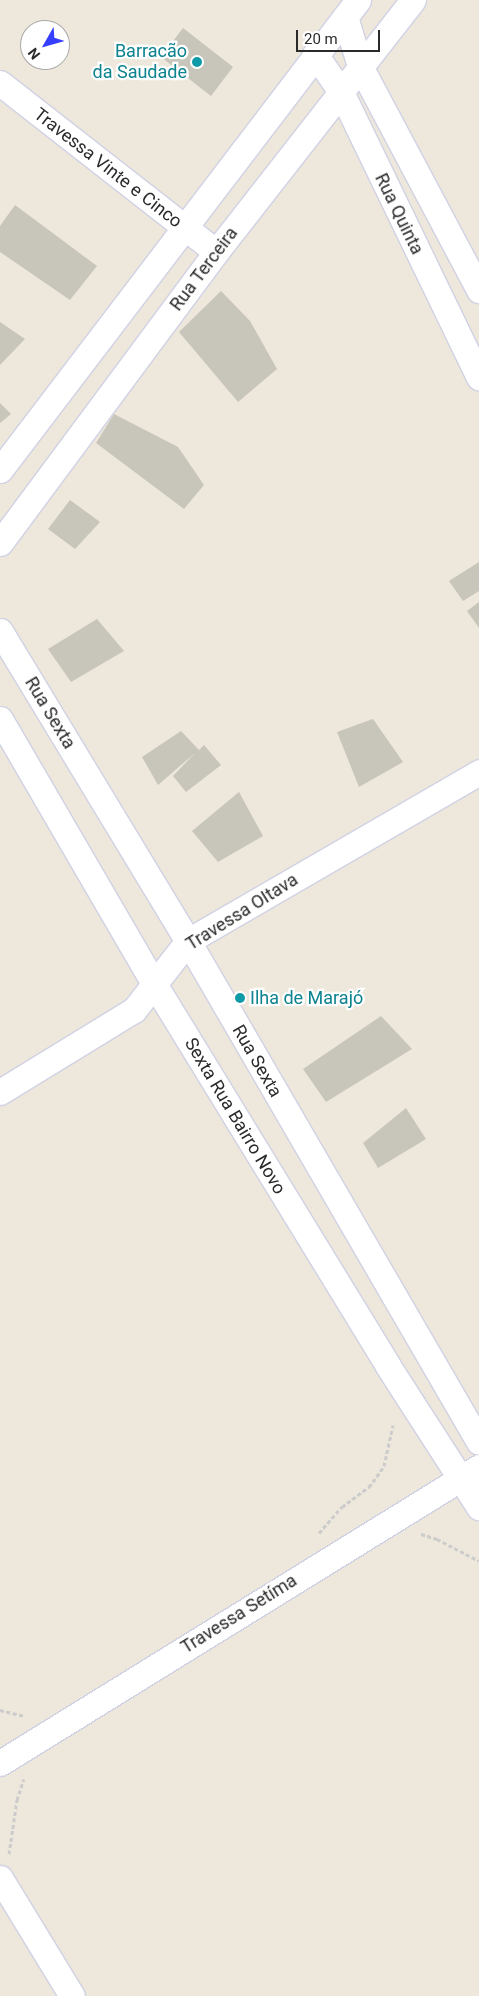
<!DOCTYPE html>
<meta charset="utf-8">
<style>
body{margin:0}
#map{position:relative;width:479px;height:1996px;overflow:hidden;background:#ede8db;font-family:Roboto,sans-serif}
div>[style]{position:absolute}
[style*='--x']{left:calc(var(--x)*1px);top:calc(var(--y)*1px);width:calc(var(--w)*1px);rotate:calc(var(--a)*1deg)}
.building>*{inset:0;background:#c8c5bb}
.path>*{height:3px;margin-top:-1.5px;transform-origin:0;background:repeating-linear-gradient(90deg,#ccc 0 4px,transparent 0 6.5px)}
.roads{filter:drop-shadow(1px 0 #d1d1e4) drop-shadow(-1px 0 #d1d1e4) drop-shadow(0 1px #d1d1e4) drop-shadow(0 -1px #d1d1e4)}
.street>*{height:25px;margin:-12.5px;padding:0 12.5px;transform-origin:12.5px;border-radius:12.5px;background:#fff}
.dots>*{width:14px;height:14px;translate:-50% -50%;box-sizing:border-box;border:2px solid #fff;border-radius:50%}
span{translate:-50% -50%;white-space:nowrap;text-align:center;line-height:1.15;-webkit-text-stroke:4.5px #fff;paint-order:stroke}
.culture-label{font-size:18px;color:#0d838f}
.right{translate:-100% -50%;text-align:right}
.left{translate:0 -50%;text-align:left}
.street-label{font-size:18px;color:#2a2a2a}
.north{position:absolute;left:20px;top:20px;width:50px;height:50px;box-sizing:border-box;background:#fff;border:1px solid #aaa;border-radius:50%;rotate:232deg;font-size:14px;font-weight:700;line-height:20px;text-align:center;color:#2a2a2a}
.north::after{content:'';display:block;margin:auto;width:18px;height:22px;background:#363eff;clip-path:polygon(50% 0,100% 100%,50% 72%,0 100%)}
.scale{position:absolute;left:296px;top:30px;width:84px;height:22px;box-sizing:border-box;border:2px solid #2a2a2a;border-top:0;padding-left:6px;font-size:15px;line-height:18px;white-space:nowrap;color:#2a2a2a;-webkit-text-stroke:4px #fff;paint-order:stroke}
</style>
<div id="map">
<div class="building">
<div style="clip-path:polygon(183px 28px,233px 67px,211px 96px,161px 57px)"></div>
<div style="clip-path:polygon(15px 205px,97px 266px,70px 300px,0 252px,0 226px)"></div>
<div style="clip-path:polygon(221px 291px,250px 321px,277px 369px,238px 402px,179px 332px)"></div>
<div style="clip-path:polygon(0 322px,25px 339px,0 365px)"></div>
<div style="clip-path:polygon(0 403px,11px 414px,0 423px)"></div>
<div style="clip-path:polygon(114px 414px,178px 447px,204px 485px,184px 509px,96px 443px)"></div>
<div style="clip-path:polygon(70px 500px,100px 522px,75px 549px,48px 529px)"></div>
<div style="clip-path:polygon(479px 562px,479px 591px,463px 601px,449px 581px)"></div>
<div style="clip-path:polygon(479px 602px,479px 628px,467px 611px)"></div>
<div style="clip-path:polygon(97px 619px,124px 651px,71px 682px,48px 649px)"></div>
<div style="clip-path:polygon(373px 719px,403px 762px,359px 787px,337px 732px)"></div>
<div style="clip-path:polygon(181px 731px,199px 750px,204px 745px,221px 765px,186px 792px,173px 776px,195px 753px,158px 785px,142px 757px)"></div>
<div style="clip-path:polygon(239px 792px,263px 836px,218px 862px,192px 831px)"></div>
<div style="clip-path:polygon(381px 1016px,412px 1049px,326px 1102px,303px 1069px)"></div>
<div style="clip-path:polygon(406px 1108px,426px 1139px,378px 1168px,363px 1143px)"></div>
</div>
<div class="path">
<div style="--x:319;--y:1533;--w:35;--a:-49"></div>
<div style="--x:342;--y:1507;--w:34;--a:-37"></div>
<div style="--x:369;--y:1487;--w:26;--a:-54"></div>
<div style="--x:384;--y:1466;--w:42;--a:-77.6"></div>
<div style="--x:421;--y:1534;--w:17;--a:17"></div>
<div style="--x:437;--y:1539;--w:47;--a:27.6"></div>
<div style="--x:0;--y:1710;--w:25;--a:14"></div>
<div style="--x:9;--y:1854;--w:55;--a:-81.6"></div>
<div style="--x:17;--y:1800;--w:22;--a:-72"></div>
</div>
<div class="roads">
<div class="street">
<div style="--x:345;--y:17;--w:51;--a:73"></div>
<div style="--x:360;--y:66;--w:254;--a:62"></div>
<div style="--x:315;--y:54;--w:46;--a:55.6"></div>
<div style="--x:341;--y:92;--w:317;--a:64.2"></div>
<div style="--x:0;--y:83;--w:274;--a:38"></div>
<div style="--x:0;--y:470;--w:591;--a:-52.7"></div>
<div style="--x:0;--y:543;--w:362;--a:-53.4"></div>
<div style="--x:216;--y:252;--w:320;--a:-52"></div>
<div style="--x:0;--y:631;--w:363;--a:58.8"></div>
<div style="--x:188;--y:941;--w:579;--a:59.85"></div>
<div style="--x:0;--y:719;--w:304;--a:59.8"></div>
<div style="--x:153;--y:982;--w:450;--a:58.5"></div>
<div style="--x:388;--y:1366;--w:168;--a:57.2"></div>
<div style="--x:0;--y:1092;--w:157;--a:-31.5"></div>
<div style="--x:134;--y:1010;--w:88;--a:-52"></div>
<div style="--x:188;--y:941;--w:337;--a:-30.1"></div>
<div style="--x:0;--y:1763;--w:563;--a:-31.71"></div>
<div style="--x:0;--y:1878;--w:138;--a:58.6"></div>
</div>
</div>
<div class="dots">
<div style="left:197px;top:62px;background:#0f9aa8"></div>
<div style="left:240px;top:998px;background:#0f9aa8"></div>
</div>
<div class="culture-label">
<span class="right" style="left:187px;top:62px">Barracão<br>da Saudade</span>
<span class="left" style="left:250px;top:998px">Ilha de Marajó</span>
</div>
<div class="street-label">
<span style="left:108px;top:168px;rotate:38deg">Travessa Vinte e Cinco</span>
<span style="left:399px;top:214px;rotate:64deg">Rua Quinta</span>
<span style="left:204px;top:269px;rotate:-53deg">Rua Terceira</span>
<span style="left:50px;top:713px;rotate:59deg">Rua Sexta</span>
<span style="left:242px;top:912px;rotate:-32deg">Travessa OItava</span>
<span style="left:257px;top:1061px;rotate:60deg">Rua Sexta</span>
<span style="left:235px;top:1116px;rotate:59deg">Sexta Rua Bairro Novo</span>
<span style="left:239px;top:1614px;rotate:-32deg">Travessa Setíma</span>
</div>
<div class="north">N</div>
<div class="scale">20 m</div>
</div>
